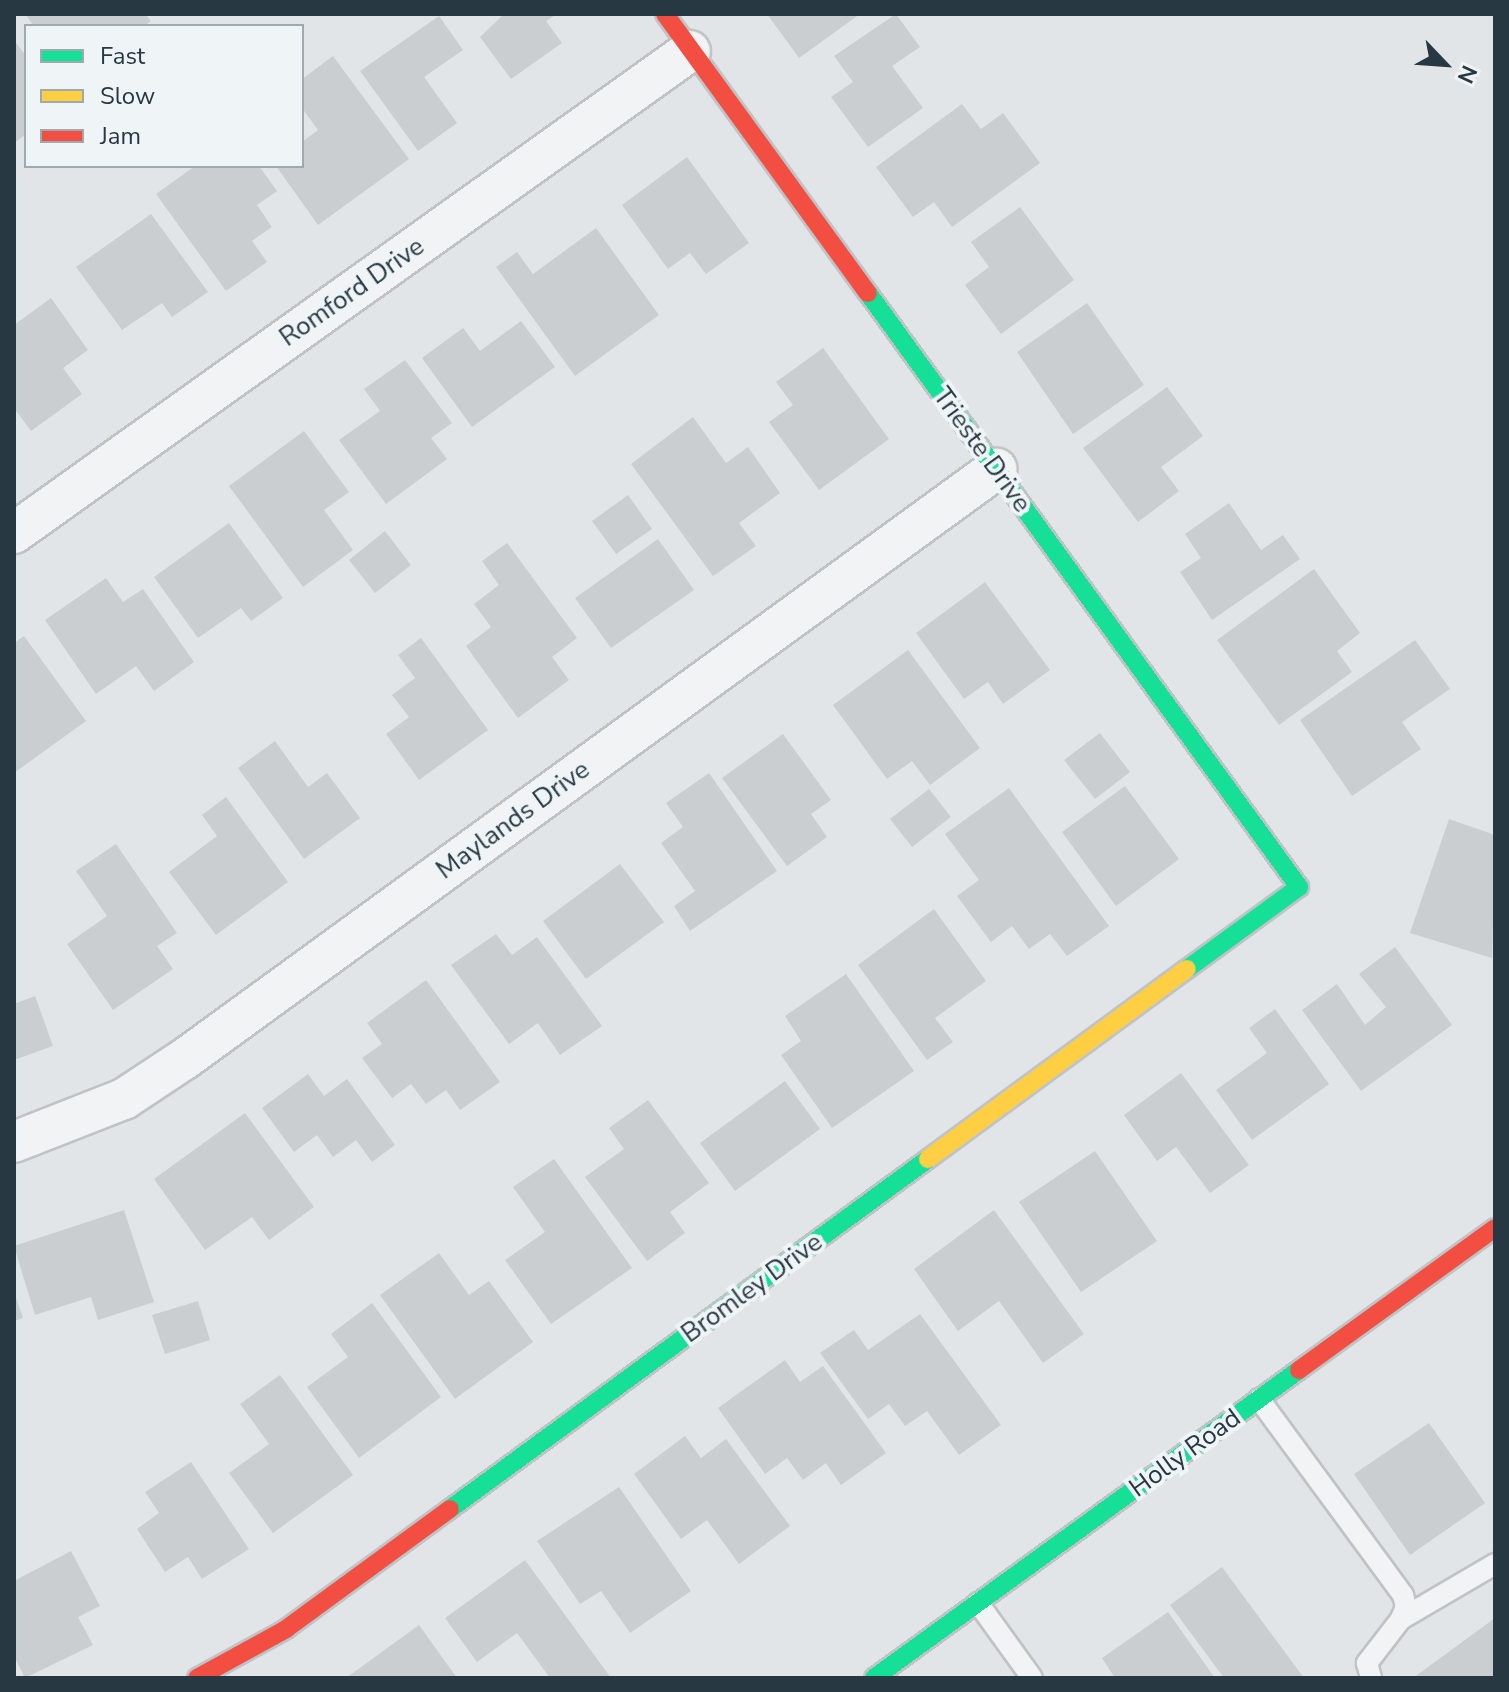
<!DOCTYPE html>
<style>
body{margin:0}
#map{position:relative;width:1509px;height:1692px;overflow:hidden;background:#e2e5e8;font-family:"Nunito Sans",sans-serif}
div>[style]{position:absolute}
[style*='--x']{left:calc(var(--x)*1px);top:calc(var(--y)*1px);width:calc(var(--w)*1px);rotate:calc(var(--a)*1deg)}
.building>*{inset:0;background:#caced0}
.roads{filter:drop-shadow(2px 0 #c0c3c6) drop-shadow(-2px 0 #c0c3c6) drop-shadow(0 2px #c0c3c6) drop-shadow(0 -2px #c0c3c6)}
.lane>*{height:20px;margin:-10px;padding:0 10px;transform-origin:10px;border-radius:10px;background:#f2f3f4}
.street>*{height:40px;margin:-20px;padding:0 20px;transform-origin:20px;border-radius:20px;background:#f2f3f4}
.fast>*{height:18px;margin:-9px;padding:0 9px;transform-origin:9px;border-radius:9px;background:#16e098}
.slow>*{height:18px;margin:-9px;padding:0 9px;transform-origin:9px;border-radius:9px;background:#ffcf43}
.jam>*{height:18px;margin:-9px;padding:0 9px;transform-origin:9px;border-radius:9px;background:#f24e42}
span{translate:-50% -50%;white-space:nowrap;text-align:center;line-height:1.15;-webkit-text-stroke:8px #eff4f7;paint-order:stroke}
.street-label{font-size:26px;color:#283842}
.frame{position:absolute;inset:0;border:16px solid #283842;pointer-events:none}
.legend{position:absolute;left:24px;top:24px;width:280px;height:144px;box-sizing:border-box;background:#eff4f7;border:2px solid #9fa9af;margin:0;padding:10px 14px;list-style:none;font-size:24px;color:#283842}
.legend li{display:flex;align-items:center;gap:16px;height:40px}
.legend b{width:40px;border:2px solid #9fa9af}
.north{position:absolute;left:1405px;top:24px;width:80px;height:80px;-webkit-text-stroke:6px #eff4f7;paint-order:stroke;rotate:115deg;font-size:22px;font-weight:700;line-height:32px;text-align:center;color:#283842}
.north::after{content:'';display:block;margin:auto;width:28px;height:36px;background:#283842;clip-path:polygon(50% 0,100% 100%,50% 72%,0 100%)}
</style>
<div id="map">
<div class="building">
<div style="clip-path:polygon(25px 14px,145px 14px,151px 21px,144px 26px,34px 26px)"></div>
<div style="clip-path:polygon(504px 14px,557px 14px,546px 21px,562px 43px,511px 79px,480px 37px)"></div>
<div style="clip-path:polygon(767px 14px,860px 14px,799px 58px)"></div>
<div style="clip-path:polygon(896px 14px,920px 47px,892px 66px,923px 108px,868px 147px,831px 97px,853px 82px,834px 56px)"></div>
<div style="clip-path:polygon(439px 16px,463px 50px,424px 77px,457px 123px,418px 151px,360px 71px)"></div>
<div style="clip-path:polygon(14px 40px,26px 56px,26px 134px,14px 143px)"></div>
<div style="clip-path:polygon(333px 56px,409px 159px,318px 225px,276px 166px,302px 166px,302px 142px,318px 130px,302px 108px,302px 79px)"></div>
<div style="clip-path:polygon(962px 104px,981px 129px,1003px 113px,1040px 163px,952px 227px,934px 202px,913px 217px,876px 167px)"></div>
<div style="clip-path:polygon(687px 157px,749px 243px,706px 274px,690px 253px,668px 269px,622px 205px)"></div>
<div style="clip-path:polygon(195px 166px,259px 166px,277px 191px,257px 205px,272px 227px,252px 241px,267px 262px,226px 291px,156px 194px)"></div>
<div style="clip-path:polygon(1020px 207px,1074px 280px,1001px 334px,965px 285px,989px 267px,971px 242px)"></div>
<div style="clip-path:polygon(151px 214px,208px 292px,172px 317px,162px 303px,122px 330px,76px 267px)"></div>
<div style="clip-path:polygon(596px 228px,659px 315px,575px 376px,496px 267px,517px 252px,533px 274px)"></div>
<div style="clip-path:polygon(51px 298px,88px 350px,63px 368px,82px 394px,31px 431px,14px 408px,14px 325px)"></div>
<div style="clip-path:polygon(1087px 303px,1144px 385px,1073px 434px,1017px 352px)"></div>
<div style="clip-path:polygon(521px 321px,555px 367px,472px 427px,422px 358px,463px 328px,480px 351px)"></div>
<div style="clip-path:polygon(823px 348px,889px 439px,819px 490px,769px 422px,793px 405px,776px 382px)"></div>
<div style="clip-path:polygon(405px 360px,452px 423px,431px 438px,447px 459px,386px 504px,339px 440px,380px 411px,364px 389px)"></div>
<div style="clip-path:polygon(1167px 387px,1203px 436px,1161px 467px,1179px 491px,1138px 522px,1083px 448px)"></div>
<div style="clip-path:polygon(693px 417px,726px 463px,748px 447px,780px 493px,739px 523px,756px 546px,713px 576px,631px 464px)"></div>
<div style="clip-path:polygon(304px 431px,349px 492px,324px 510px,353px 550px,303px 587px,229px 486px)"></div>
<div style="clip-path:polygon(628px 495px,652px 529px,616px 554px,592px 521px)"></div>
<div style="clip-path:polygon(1229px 503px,1261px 550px,1283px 535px,1300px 559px,1212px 620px,1180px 572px,1201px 558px,1185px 534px)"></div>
<div style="clip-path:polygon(229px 523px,283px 598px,251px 621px,241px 608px,198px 638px,154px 577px)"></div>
<div style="clip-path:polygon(385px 531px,411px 565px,375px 593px,349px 560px)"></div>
<div style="clip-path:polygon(658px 539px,694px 590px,611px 648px,575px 598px)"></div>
<div style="clip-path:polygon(507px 543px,577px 638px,552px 657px,569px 680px,518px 718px,466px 646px,491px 627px,474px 604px,499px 585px,482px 561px)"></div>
<div style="clip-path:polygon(1314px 569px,1360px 633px,1337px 651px,1352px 672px,1279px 725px,1217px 640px)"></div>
<div style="clip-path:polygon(106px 578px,123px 602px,143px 589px,194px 662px,154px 691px,136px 666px,96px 694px,45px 620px)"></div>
<div style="clip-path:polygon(985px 582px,1050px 670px,1003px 704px,988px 682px,964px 699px,916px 633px)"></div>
<div style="clip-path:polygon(24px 636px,86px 721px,14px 773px,14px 643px)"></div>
<div style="clip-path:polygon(421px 638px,488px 730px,419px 780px,386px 734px,409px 717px,392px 695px,415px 678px,398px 655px)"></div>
<div style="clip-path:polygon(1415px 640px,1450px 689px,1402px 722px,1421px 749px,1352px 796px,1300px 720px)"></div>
<div style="clip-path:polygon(908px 650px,980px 748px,930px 785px,912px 761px,887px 779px,833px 705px)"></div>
<div style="clip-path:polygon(1100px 733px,1130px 772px,1095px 799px,1064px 760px)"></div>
<div style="clip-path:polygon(783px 734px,831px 800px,811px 814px,827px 837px,787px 866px,722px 778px)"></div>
<div style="clip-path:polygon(275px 741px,308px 787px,327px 773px,360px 818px,304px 859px,238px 768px)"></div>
<div style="clip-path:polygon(709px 773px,777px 871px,690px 931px,674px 906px,695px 891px,661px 843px,683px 827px,666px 803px)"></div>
<div style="clip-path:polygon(1125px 786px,1179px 859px,1116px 906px,1062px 832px)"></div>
<div style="clip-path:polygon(1009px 788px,1109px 926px,1067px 956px,1050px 934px,1029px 949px,1012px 926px,991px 942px,957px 896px,979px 880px,945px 834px)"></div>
<div style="clip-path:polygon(929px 789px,951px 817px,912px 847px,890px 819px)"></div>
<div style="clip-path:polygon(226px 797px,288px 882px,216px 935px,169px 872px,217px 836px,202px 815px)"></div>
<div style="clip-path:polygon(1449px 819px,1495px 835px,1492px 958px,1410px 933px)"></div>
<div style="clip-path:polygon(116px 844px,177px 933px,157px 946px,173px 969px,113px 1010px,67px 944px,107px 916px,76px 871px)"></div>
<div style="clip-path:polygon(620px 864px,664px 922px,586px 979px,543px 921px)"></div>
<div style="clip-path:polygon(934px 909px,986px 981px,935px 1018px,953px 1042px,927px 1060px,858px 965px)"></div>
<div style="clip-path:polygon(496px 934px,512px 955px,537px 937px,602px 1026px,560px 1055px,538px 1023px,509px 1044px,451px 965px)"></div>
<div style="clip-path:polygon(1395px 947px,1452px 1025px,1361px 1091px,1302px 1010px,1337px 984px,1365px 1025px,1386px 1007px,1359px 974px)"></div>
<div style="clip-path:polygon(846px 974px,914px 1071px,832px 1128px,781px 1055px,801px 1041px,785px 1016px)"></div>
<div style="clip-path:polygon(426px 980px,500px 1082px,460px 1110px,446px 1090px,426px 1104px,411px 1084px,392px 1098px,362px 1058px,382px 1044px,367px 1023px)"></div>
<div style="clip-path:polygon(35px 996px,53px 1046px,14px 1060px,14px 1004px)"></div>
<div style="clip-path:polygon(1275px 1009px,1329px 1084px,1252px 1140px,1216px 1090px,1267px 1053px,1249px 1028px)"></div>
<div style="clip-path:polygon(1181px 1073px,1249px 1165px,1210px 1193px,1176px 1147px,1157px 1161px,1124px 1115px)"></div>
<div style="clip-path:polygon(308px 1074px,324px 1096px,347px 1079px,395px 1145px,372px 1162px,356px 1140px,333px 1157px,317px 1135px,294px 1152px,262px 1108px)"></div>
<div style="clip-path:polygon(785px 1081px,820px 1129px,735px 1191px,700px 1143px)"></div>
<div style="clip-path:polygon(648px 1100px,709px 1183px,670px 1212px,685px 1233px,647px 1261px,585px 1177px,624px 1149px,609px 1128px)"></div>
<div style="clip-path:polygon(245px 1113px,314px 1207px,269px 1240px,252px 1217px,205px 1250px,154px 1179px)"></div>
<div style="clip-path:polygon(1095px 1151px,1157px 1241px,1081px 1292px,1019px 1202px)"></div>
<div style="clip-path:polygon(554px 1159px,632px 1268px,551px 1324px,505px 1260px,545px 1232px,513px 1187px)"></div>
<div style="clip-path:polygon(124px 1210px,154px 1302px,98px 1320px,91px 1297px,35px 1315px,14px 1246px)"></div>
<div style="clip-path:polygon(994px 1210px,1084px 1334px,1043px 1363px,999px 1301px,958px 1331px,914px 1269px)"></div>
<div style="clip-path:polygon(439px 1253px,469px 1295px,489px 1281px,533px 1342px,455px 1399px,380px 1295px)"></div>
<div style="clip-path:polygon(14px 1292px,23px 1318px,14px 1321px)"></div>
<div style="clip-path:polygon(198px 1301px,210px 1340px,165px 1354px,152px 1315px)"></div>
<div style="clip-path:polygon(372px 1303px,441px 1397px,359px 1458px,307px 1387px,348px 1357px,331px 1334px)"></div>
<div style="clip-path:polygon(920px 1314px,1001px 1425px,959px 1455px,927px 1411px,905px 1426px,889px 1404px,868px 1419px,820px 1353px,854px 1330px,868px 1350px)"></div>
<div style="clip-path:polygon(785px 1360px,800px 1382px,823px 1366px,886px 1453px,841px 1485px,826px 1463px,803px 1480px,787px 1458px,765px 1474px,718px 1408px)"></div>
<div style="clip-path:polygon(280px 1375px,353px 1475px,273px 1533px,229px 1473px,269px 1444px,240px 1404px)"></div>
<div style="clip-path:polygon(1429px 1423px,1485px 1503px,1410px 1555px,1354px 1474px)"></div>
<div style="clip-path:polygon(685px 1436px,701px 1458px,726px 1439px,790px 1526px,739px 1564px,707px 1520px,681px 1539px,634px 1474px)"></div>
<div style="clip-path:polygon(191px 1462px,249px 1549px,202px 1579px,188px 1557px,165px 1572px,137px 1529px,159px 1513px,145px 1492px)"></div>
<div style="clip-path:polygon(619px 1487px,691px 1591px,630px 1633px,601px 1591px,580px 1604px,537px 1541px)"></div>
<div style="clip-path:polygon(71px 1551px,100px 1606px,78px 1617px,93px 1645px,25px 1678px,14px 1656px,14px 1581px)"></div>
<div style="clip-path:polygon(525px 1560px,611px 1678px,550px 1678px,517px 1633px,477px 1662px,445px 1618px)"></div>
<div style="clip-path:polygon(1222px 1567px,1304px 1678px,1224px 1678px,1170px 1605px)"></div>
<div style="clip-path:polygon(1168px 1612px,1215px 1678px,1115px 1678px,1102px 1658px)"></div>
<div style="clip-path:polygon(1495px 1618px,1495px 1678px,1413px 1678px)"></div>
<div style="clip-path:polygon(419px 1625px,457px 1678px,346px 1678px)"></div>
</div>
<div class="roads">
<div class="lane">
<div style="--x:1259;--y:1399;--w:243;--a:53.7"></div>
<div style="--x:1403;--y:1595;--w:12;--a:76"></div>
<div style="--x:1406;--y:1607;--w:13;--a:113"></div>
<div style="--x:1401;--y:1619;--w:56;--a:127.7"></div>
<div style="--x:1367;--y:1663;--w:16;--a:75"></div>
<div style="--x:978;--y:1603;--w:92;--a:54.2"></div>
<div style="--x:1401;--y:1619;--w:109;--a:-30.3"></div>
</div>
<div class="street">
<div style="--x:14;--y:533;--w:830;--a:-35.49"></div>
<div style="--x:14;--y:1142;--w:118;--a:-21.4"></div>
<div style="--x:124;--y:1099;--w:74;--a:-33.5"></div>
<div style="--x:186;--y:1058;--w:1002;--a:-36.02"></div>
</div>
<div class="fast">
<div style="--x:868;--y:293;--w:734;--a:54.04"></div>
<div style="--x:1299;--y:887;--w:139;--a:143.8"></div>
<div style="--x:450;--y:1509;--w:592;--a:-36.21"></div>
<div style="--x:874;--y:1678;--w:525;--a:-35.93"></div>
</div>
<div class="slow">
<div style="--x:928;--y:1159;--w:321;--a:-36.3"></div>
</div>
<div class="jam">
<div style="--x:665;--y:14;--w:345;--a:54"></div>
<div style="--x:1299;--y:1370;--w:242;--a:-35.9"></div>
<div style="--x:197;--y:1678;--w:102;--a:-28.8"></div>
<div style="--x:286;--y:1629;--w:203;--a:-36.2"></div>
</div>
</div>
<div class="street-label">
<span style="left:352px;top:292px;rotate:-35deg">Romford Drive</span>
<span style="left:982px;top:450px;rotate:54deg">Trieste Drive</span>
<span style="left:513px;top:820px;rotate:-36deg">Maylands Drive</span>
<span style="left:752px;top:1288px;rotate:-36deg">Bromley Drive</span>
<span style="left:1185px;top:1453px;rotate:-36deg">Holly Road</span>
</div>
<div class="frame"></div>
<ul class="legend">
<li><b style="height:10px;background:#16e098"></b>Fast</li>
<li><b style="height:10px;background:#ffcf43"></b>Slow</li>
<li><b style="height:10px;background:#f24e42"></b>Jam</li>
</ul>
<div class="north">N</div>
</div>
